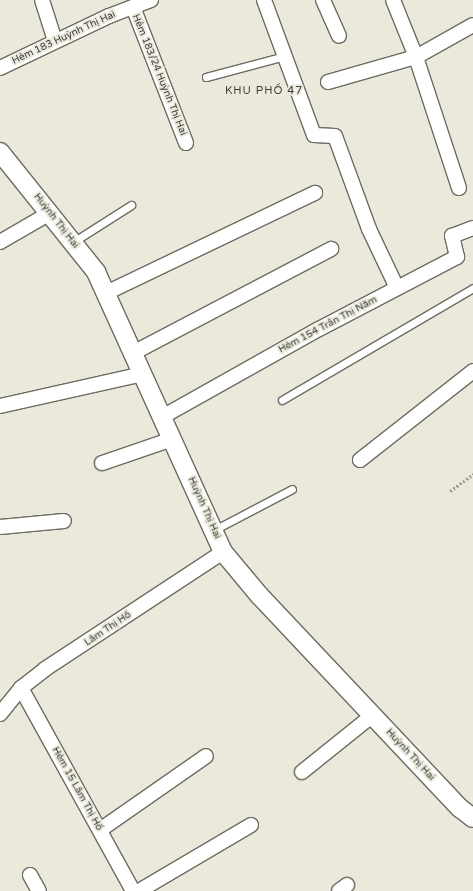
<!DOCTYPE html>
<meta charset="utf-8">
<style>
body{margin:0}
#map{position:relative;width:473px;height:891px;overflow:hidden;background:#eae9dc;font-family:"Varela Round",sans-serif}
div>[style]{position:absolute}
[style*='--x']{left:calc(var(--x)*1px);top:calc(var(--y)*1px);width:calc(var(--w)*1px);rotate:calc(var(--a)*1deg)}
.path>*{height:2.5px;margin-top:-1.25px;transform-origin:0;background:repeating-linear-gradient(90deg,#9c9b92 0 2px,transparent 0 4px)}
.roads{filter:drop-shadow(1px 0 #6d6c61) drop-shadow(-1px 0 #6d6c61) drop-shadow(0 1px #6d6c61) drop-shadow(0 -1px #6d6c61)}
.service>*{height:7px;margin:-3.5px;padding:0 3.5px;transform-origin:3.5px;border-radius:3.5px;background:#fff}
.minor>*{height:14px;margin:-7px;padding:0 7px;transform-origin:7px;border-radius:7px;background:#fff}
.tertiary>*{height:18px;margin:-9px;padding:0 9px;transform-origin:9px;border-radius:9px;background:#fff}
span{translate:-50% -50%;white-space:nowrap;text-align:center;line-height:1.15;-webkit-text-stroke:4px #eae9dc;paint-order:stroke}
.street-label{font-size:10px;color:#3c3c37}
.neighbourhood-label{font-size:11px;color:#3c3c37;letter-spacing:1px}
</style>
<div id="map">
<div class="path">
<div style="--x:450;--y:491;--w:29;--a:-36"></div>
</div>
<div class="roads">
<div class="service">
<div style="--x:206;--y:77;--w:82;--a:-14.9"></div>
<div style="--x:73;--y:242;--w:69;--a:-32.5"></div>
<div style="--x:282;--y:400;--w:221;--a:-30.4"></div>
<div style="--x:214;--y:530;--w:88;--a:-27.7"></div>
</div>
<div class="minor">
<div style="--x:42;--y:0;--w:43;--a:72.4"></div>
<div style="--x:264;--y:0;--w:144;--a:69.7"></div>
<div style="--x:314;--y:135;--w:21;--a:3"></div>
<div style="--x:335;--y:136;--w:99;--a:69.9"></div>
<div style="--x:369;--y:229;--w:65;--a:64.6"></div>
<div style="--x:323;--y:0;--w:39;--a:66"></div>
<div style="--x:133;--y:7;--w:146;--a:68.7"></div>
<div style="--x:0;--y:68;--w:121;--a:-25.5"></div>
<div style="--x:109;--y:16;--w:45;--a:-20.9"></div>
<div style="--x:328;--y:82;--w:91;--a:-15.9"></div>
<div style="--x:416;--y:57;--w:61;--a:-112"></div>
<div style="--x:459;--y:188;--w:138;--a:-108.2"></div>
<div style="--x:416;--y:57;--w:65;--a:-29.3"></div>
<div style="--x:0;--y:242;--w:58;--a:-30.1"></div>
<div style="--x:106;--y:293;--w:232;--a:-25.6"></div>
<div style="--x:133;--y:353;--w:224;--a:-27.7"></div>
<div style="--x:0;--y:406;--w:147;--a:-12.6"></div>
<div style="--x:162;--y:417;--w:180;--a:-29.3"></div>
<div style="--x:319;--y:329;--w:156;--a:-27.6"></div>
<div style="--x:457;--y:257;--w:22;--a:-103"></div>
<div style="--x:452;--y:236;--w:22;--a:-21"></div>
<div style="--x:360;--y:460;--w:144;--a:-38.2"></div>
<div style="--x:102;--y:463;--w:74;--a:-18.9"></div>
<div style="--x:0;--y:527;--w:64;--a:-5.4"></div>
<div style="--x:21;--y:688;--w:232;--a:61.1"></div>
<div style="--x:0;--y:714;--w:33;--a:-51"></div>
<div style="--x:21;--y:688;--w:31;--a:-38"></div>
<div style="--x:45;--y:669;--w:213;--a:-33.3"></div>
<div style="--x:302;--y:772;--w:91;--a:-38.8"></div>
<div style="--x:100;--y:830;--w:129;--a:-34.9"></div>
<div style="--x:30;--y:875;--w:18;--a:61"></div>
<div style="--x:139;--y:891;--w:130;--a:-30.5"></div>
<div style="--x:339;--y:891;--w:10;--a:-37"></div>
</div>
<div class="tertiary">
<div style="--x:0;--y:152;--w:154;--a:51.3"></div>
<div style="--x:96;--y:272;--w:307;--a:65.6"></div>
<div style="--x:223;--y:552;--w:56;--a:50.1"></div>
<div style="--x:259;--y:595;--w:293;--a:46.7"></div>
<div style="--x:460;--y:808;--w:16;--a:38"></div>
</div>
</div>
<div class="street-label">
<span style="left:64px;top:38px;rotate:-25deg">Hẻm 183 Huỳnh Thị Hai</span>
<span style="left:159px;top:75px;rotate:68deg">Hẻm 183/24 Huỳnh Thị Hai</span>
<span style="left:56px;top:221px;rotate:52deg">Huỳnh Thị Hai</span>
<span style="left:328px;top:325px;rotate:-28deg">Hẻm 154 Trần Thị Năm</span>
<span style="left:204px;top:508px;rotate:66deg">Huỳnh Thị Hai</span>
<span style="left:108px;top:629px;rotate:-34deg">Lâm Thị Hố</span>
<span style="left:410px;top:755px;rotate:47deg">Huỳnh Thị Hai</span>
<span style="left:77px;top:789px;rotate:61deg">Hẻm 15 Lâm Thị Hố</span>
</div>
<div class="neighbourhood-label">
<span style="left:264px;top:91px">KHU PHỐ 47</span>
</div>
</div>
